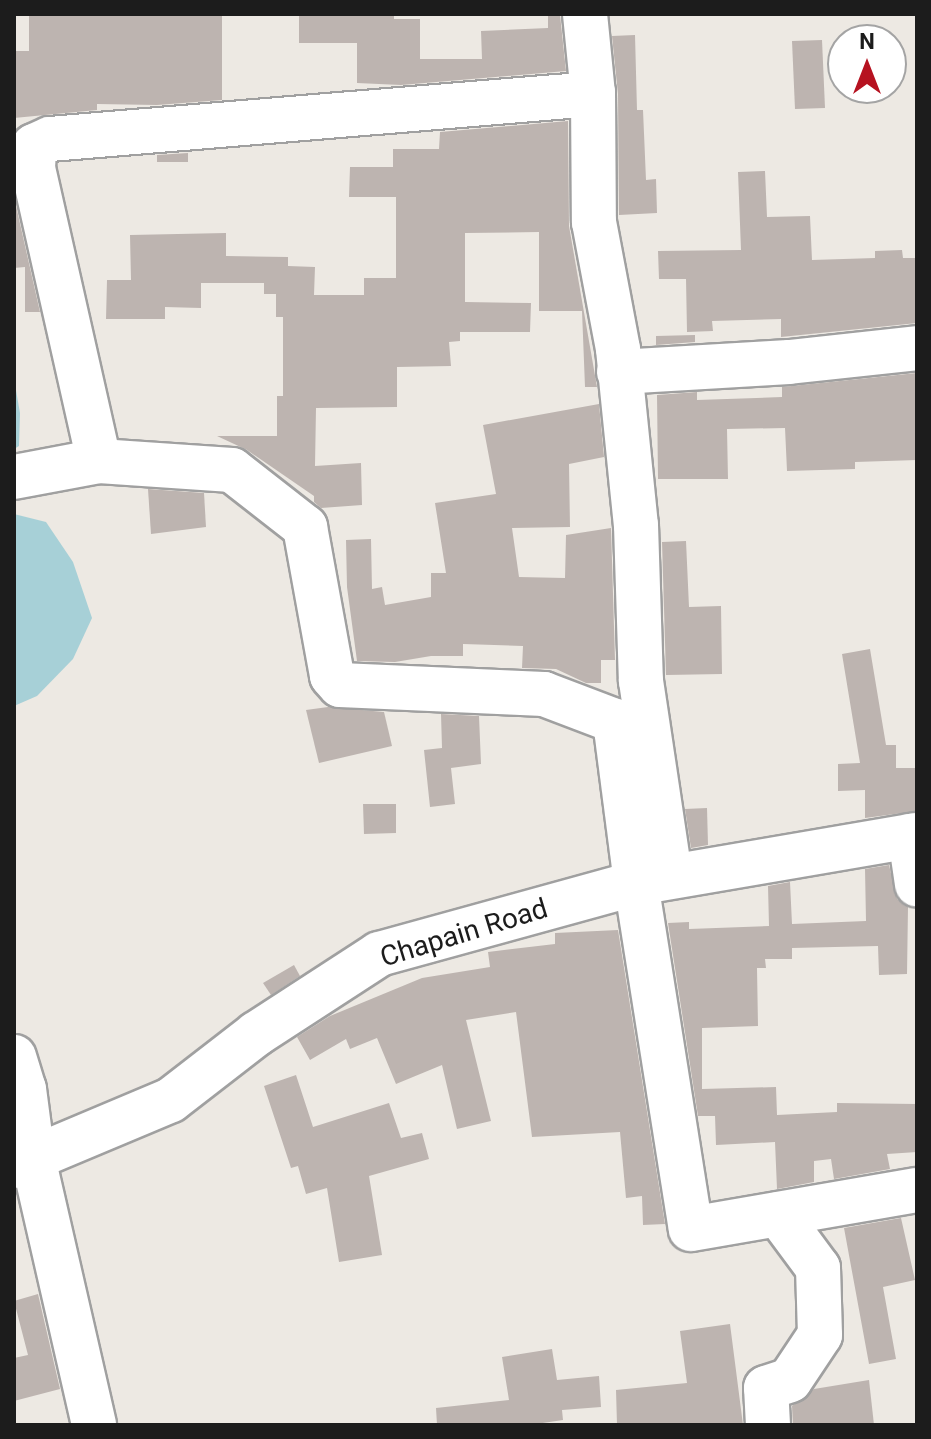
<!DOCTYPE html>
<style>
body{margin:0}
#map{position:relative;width:931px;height:1439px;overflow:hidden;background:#ede9e3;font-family:Roboto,sans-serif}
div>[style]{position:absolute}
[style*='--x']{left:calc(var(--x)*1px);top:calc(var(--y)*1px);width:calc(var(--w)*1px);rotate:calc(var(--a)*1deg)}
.water>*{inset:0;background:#a7d0d7}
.building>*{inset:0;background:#bdb4b0}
.roads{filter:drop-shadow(2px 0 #a0a0a0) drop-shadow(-2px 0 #a0a0a0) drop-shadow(0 2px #a0a0a0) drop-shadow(0 -2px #a0a0a0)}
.minor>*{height:44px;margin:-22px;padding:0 22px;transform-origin:22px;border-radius:22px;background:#fff}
span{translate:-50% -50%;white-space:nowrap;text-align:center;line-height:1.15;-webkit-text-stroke:7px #fff;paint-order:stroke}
.street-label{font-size:28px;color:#1c1c1c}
.frame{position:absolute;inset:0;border:16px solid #1c1c1c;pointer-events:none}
.north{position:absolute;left:827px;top:24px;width:80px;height:80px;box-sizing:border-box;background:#fff;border:2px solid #a4a4a4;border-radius:50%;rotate:0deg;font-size:22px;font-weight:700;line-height:32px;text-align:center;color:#1c1c1c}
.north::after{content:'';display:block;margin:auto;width:28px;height:36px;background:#b61220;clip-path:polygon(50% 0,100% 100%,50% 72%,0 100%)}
</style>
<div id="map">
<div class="water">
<div style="clip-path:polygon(14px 379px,20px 413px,19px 446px,14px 449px)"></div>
<div style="clip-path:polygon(14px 514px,46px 522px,73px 562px,92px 618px,73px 659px,37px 696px,14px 706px)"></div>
</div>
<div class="building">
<div style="clip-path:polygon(29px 14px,222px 14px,222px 100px,157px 105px,97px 104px,97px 110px,14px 118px,14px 51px,29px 51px)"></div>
<div style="clip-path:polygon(394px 14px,394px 19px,420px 19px,420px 59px,482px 59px,481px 31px,548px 28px,548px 15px,560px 15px,566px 71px,401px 85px,357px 83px,357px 43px,299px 43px,299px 15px)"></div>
<div style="clip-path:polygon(635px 35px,637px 110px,643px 110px,646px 180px,656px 179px,657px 213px,619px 215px,618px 94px,612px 36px)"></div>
<div style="clip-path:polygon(822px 40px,825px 108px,795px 109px,792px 41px)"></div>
<div style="clip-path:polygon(568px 121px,569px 226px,597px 387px,585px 387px,582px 311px,539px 311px,539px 232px,465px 233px,465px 302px,531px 303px,530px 332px,460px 332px,460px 341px,449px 342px,451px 366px,397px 367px,397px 407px,316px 408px,315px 466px,361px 463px,362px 505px,321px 508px,314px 502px,314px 496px,247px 450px,217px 436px,277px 436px,277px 396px,283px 396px,283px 317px,276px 317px,276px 294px,264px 294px,264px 283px,201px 283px,201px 308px,165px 307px,165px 319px,106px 319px,107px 280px,131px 280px,130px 235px,226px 233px,226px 256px,288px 257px,288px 266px,315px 267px,314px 295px,364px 295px,364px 278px,396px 278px,396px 197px,349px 197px,350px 167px,393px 167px,393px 149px,439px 149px,440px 132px)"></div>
<div style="clip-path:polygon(188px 153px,188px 162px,157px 162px,157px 155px)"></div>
<div style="clip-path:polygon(765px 171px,767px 217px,810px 216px,812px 260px,875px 258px,875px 251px,902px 250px,903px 258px,917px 258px,917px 323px,781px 337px,781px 319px,712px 321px,713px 331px,687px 332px,686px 279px,659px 279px,658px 251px,741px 250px,738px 172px)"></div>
<div style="clip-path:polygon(14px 197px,40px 312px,25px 312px,25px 267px,14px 268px)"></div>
<div style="clip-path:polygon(695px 335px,695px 342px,656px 345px,656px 336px)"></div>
<div style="clip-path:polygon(917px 373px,917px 460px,855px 462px,855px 469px,787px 471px,785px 428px,727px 429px,728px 479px,658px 479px,657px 395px,697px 392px,697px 400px,782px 397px,782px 387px)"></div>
<div style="clip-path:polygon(599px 404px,604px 457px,569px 464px,570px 527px,512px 528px,519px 577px,565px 578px,566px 535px,611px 528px,615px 660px,601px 660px,601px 683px,586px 683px,556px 669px,522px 668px,523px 646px,463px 644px,463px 656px,431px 656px,395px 662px,357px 661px,347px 587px,346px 540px,371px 539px,372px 589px,382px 587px,385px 605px,431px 597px,431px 573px,446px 573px,435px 503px,496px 494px,483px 425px)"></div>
<div style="clip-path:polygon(148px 489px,204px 493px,206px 527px,151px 534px)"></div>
<div style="clip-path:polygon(686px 541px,689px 607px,721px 606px,722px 674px,666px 675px,662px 542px)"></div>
<div style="clip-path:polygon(870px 649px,886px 745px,896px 745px,896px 768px,917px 768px,917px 811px,865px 818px,865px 790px,838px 791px,838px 764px,860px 763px,842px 654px)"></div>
<div style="clip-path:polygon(328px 707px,384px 712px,392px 746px,319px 763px,306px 710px)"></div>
<div style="clip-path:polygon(441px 714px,479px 716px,481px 764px,451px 768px,455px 804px,430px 807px,424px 750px,442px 748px)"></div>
<div style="clip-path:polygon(363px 804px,396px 804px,396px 833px,364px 834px)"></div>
<div style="clip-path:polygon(707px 808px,708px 845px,691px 848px,685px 809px)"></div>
<div style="clip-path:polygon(889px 865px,897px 899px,908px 907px,907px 974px,879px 975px,878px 946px,792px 948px,792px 959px,765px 959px,766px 968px,757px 968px,758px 1026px,702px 1028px,702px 1089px,776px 1087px,777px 1115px,837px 1112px,837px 1103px,917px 1104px,917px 1152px,887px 1154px,890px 1169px,834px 1179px,831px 1159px,814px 1161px,814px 1182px,777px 1189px,775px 1142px,716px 1145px,715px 1116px,698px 1116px,668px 923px,689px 922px,689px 929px,769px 926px,768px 886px,790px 882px,792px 924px,866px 921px,865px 869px)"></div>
<div style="clip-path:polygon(618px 930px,665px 1224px,643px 1225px,642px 1196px,626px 1198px,620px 1132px,532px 1137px,516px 1012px,466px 1020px,491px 1121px,457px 1129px,442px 1065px,396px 1084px,377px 1038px,350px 1049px,346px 1039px,310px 1060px,297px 1037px,330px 1016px,422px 978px,490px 967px,488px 952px,555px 944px,555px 933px)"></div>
<div style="clip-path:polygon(294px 965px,300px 976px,271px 995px,263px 983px)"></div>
<div style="clip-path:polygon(296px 1075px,313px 1127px,389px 1103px,401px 1138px,422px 1133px,429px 1159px,369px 1176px,382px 1255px,339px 1262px,327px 1188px,306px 1194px,298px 1166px,291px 1168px,264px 1086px)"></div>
<div style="clip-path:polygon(901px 1218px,915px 1280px,883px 1287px,896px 1359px,869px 1364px,844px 1228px)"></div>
<div style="clip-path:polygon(38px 1294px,60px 1389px,14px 1401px,14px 1358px,28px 1355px,14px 1301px)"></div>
<div style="clip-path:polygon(730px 1324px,743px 1425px,617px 1425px,616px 1390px,687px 1383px,680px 1331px)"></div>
<div style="clip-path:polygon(552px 1349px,557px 1380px,599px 1376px,601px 1407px,562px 1410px,563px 1420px,529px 1425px,437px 1425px,436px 1408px,509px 1400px,502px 1357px)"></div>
<div style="clip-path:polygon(869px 1380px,874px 1425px,793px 1425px,792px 1406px,814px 1389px)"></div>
</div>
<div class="roads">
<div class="minor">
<div style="--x:585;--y:14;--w:80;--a:84.3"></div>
<div style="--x:593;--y:94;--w:128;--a:89.6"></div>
<div style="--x:594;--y:222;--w:129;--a:79.3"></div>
<div style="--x:618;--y:349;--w:177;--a:84.2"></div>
<div style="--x:636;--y:525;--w:156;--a:88.2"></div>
<div style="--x:641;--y:681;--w:197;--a:81.5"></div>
<div style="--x:619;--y:372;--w:170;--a:-3.4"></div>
<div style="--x:789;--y:362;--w:129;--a:-6.2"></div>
<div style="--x:99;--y:461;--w:133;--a:3.9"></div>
<div style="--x:232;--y:470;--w:93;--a:38"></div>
<div style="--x:305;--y:527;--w:151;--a:79.7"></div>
<div style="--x:332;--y:676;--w:12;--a:48"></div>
<div style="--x:340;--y:685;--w:204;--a:2.5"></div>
<div style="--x:544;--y:694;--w:76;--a:20.8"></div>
<div style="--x:615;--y:721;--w:163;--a:82.6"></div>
<div style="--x:636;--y:883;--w:350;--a:81"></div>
<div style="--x:691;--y:1229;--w:229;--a:-9.8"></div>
<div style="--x:14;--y:477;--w:86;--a:-10.7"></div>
<div style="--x:99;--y:461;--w:300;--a:-102.7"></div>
<div style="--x:33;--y:168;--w:22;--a:-87"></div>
<div style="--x:34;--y:146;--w:17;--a:-24"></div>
<div style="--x:50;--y:139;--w:545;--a:-4.74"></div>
<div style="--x:910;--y:836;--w:49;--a:81.7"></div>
<div style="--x:14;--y:1057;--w:34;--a:73"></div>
<div style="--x:24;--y:1089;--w:70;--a:82.6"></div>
<div style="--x:33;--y:1158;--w:274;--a:77.1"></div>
<div style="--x:14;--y:1166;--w:170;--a:-22.8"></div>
<div style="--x:171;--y:1100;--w:108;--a:-37.8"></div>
<div style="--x:256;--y:1034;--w:147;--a:-33"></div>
<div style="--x:379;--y:954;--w:267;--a:-15.4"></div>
<div style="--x:636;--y:883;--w:285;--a:-9.7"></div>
<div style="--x:768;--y:1425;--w:37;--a:-93"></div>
<div style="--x:766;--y:1388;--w:25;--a:-18"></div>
<div style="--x:790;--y:1380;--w:54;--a:-56.3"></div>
<div style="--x:820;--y:1335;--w:67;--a:-91.7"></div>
<div style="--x:818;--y:1268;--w:67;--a:-126.5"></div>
</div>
</div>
<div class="street-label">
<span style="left:464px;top:933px;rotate:-17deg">Chapain Road</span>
</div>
<div class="frame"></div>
<div class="north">N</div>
</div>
